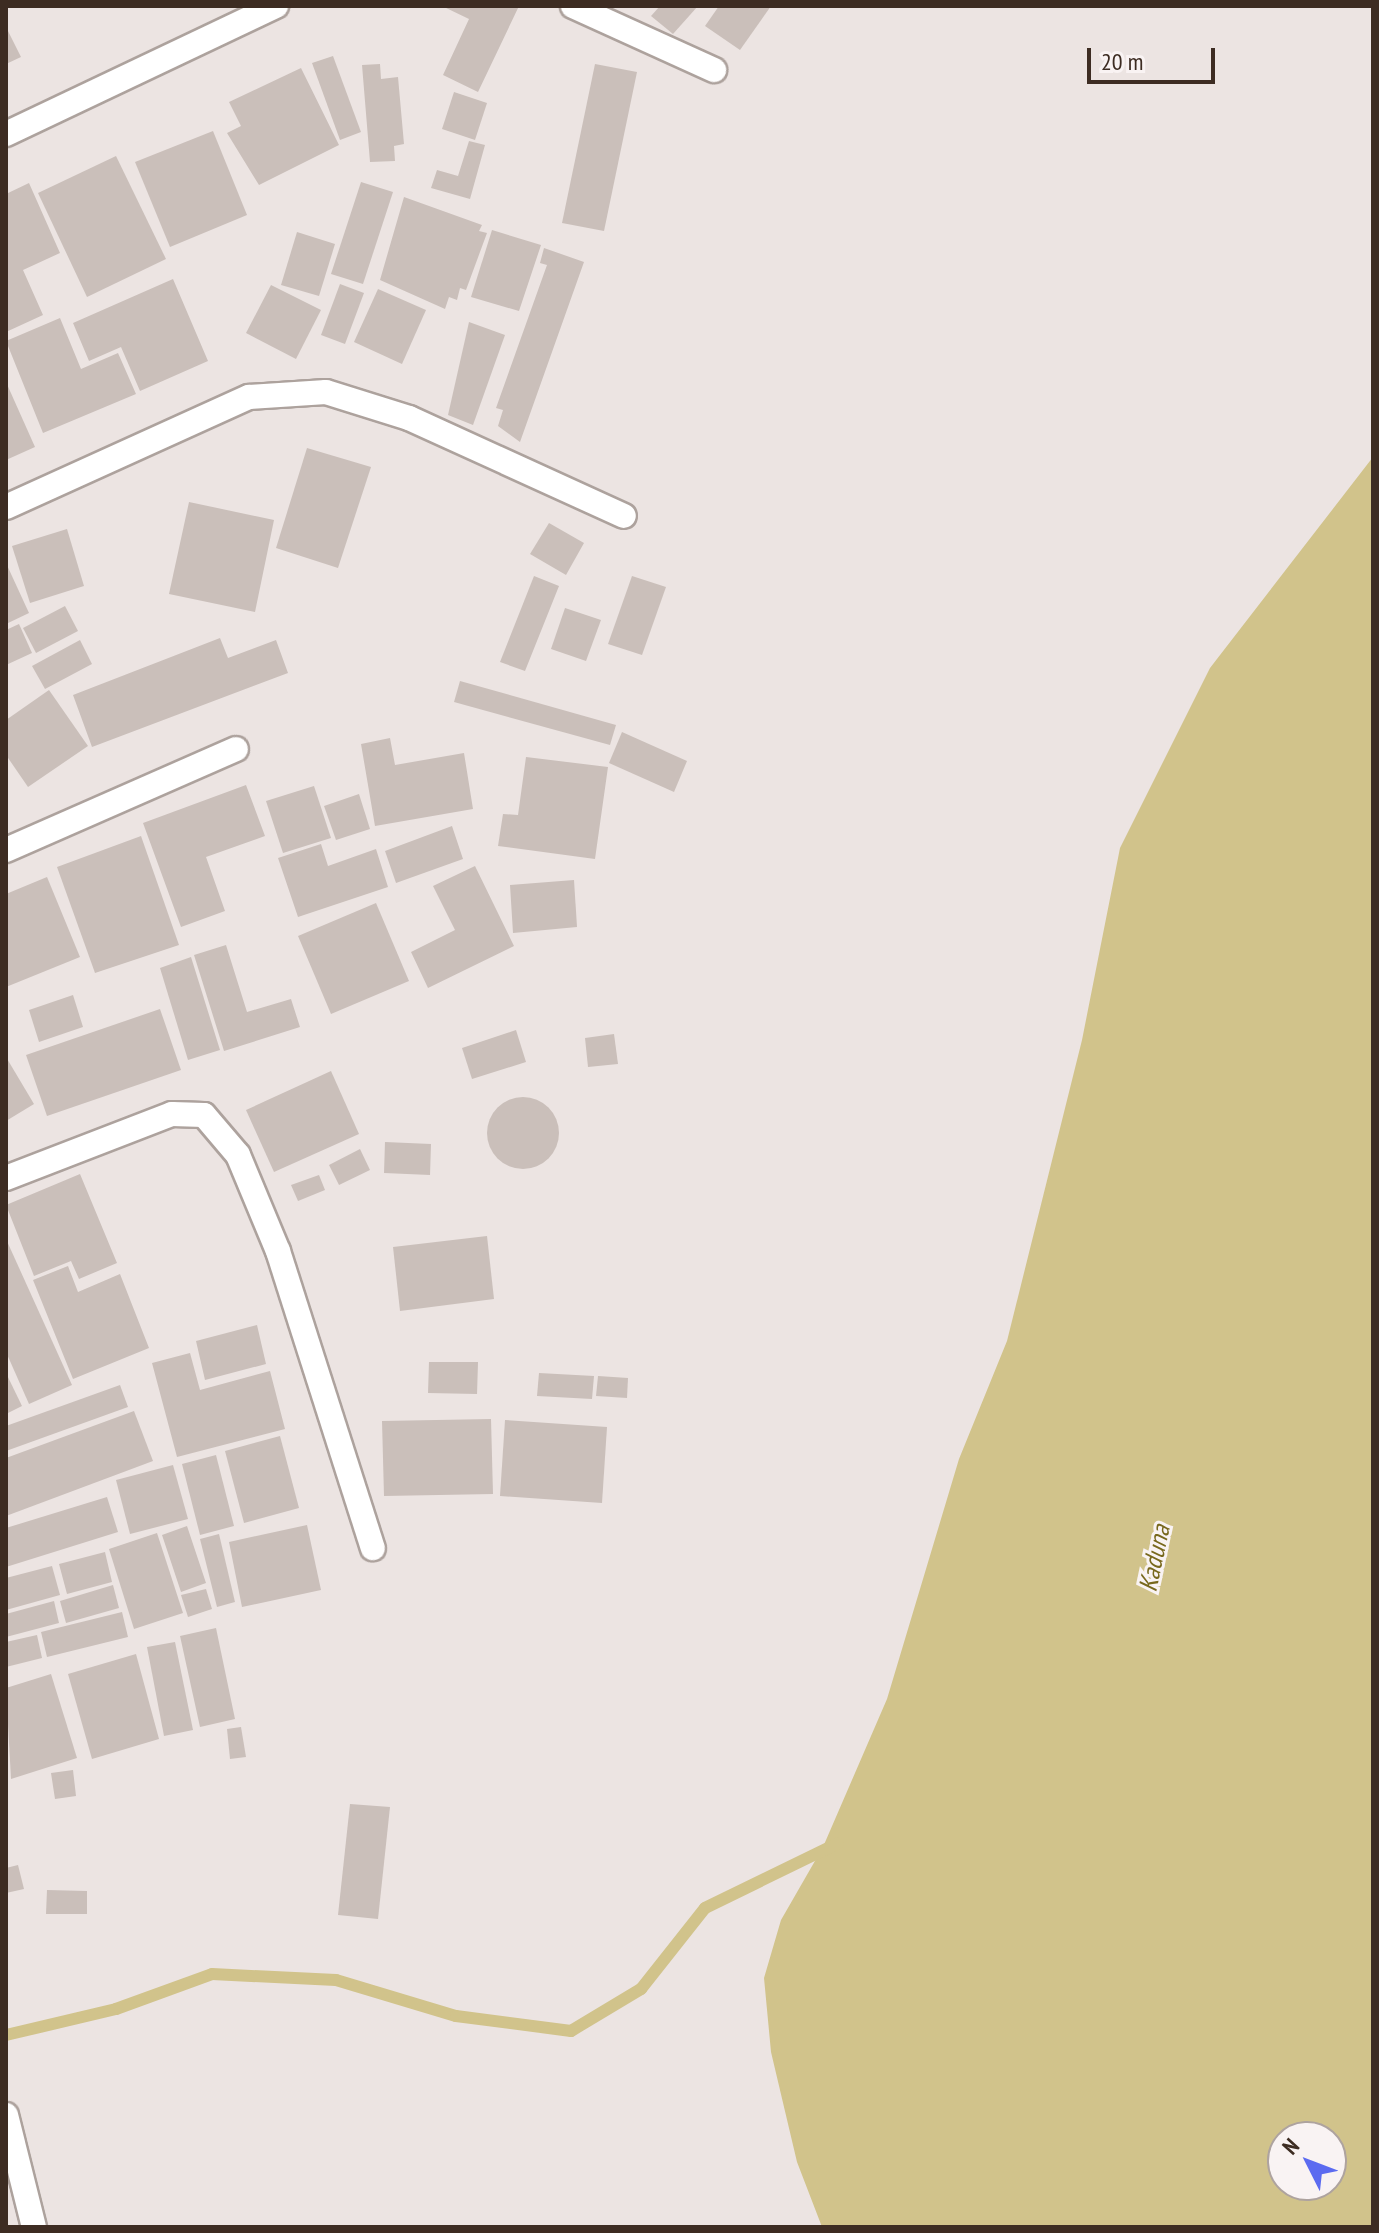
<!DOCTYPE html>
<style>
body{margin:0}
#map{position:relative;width:1379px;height:2233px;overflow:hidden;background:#ece4e2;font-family:"PT Sans Narrow",sans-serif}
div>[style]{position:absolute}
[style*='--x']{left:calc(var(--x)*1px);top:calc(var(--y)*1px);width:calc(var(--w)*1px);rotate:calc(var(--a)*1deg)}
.water>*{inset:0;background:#d1c38b}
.stream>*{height:12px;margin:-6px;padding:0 6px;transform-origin:6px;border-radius:6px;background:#d1c38b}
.building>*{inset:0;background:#cabfba}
.round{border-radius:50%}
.roads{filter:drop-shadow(2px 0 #ada29d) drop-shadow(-2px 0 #ada29d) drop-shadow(0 2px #ada29d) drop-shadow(0 -2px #ada29d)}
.minor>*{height:24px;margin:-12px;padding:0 12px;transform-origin:12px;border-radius:12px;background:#fff}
span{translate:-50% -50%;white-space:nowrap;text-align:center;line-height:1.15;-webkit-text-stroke:6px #f9f3f3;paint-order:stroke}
.water-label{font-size:26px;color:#78681d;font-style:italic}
.frame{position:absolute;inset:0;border:8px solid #3d2c22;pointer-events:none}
.north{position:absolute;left:1267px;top:2121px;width:80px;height:80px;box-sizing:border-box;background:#f9f3f3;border:2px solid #aea39f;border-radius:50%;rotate:312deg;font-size:22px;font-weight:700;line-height:32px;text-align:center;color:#3d2c22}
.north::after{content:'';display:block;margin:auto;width:28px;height:36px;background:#5c6bf0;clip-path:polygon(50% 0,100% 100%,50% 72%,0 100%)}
.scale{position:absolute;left:1087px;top:48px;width:128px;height:36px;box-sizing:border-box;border:4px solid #3d2c22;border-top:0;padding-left:10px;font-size:24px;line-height:28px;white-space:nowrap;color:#3d2c22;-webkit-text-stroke:6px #f9f3f3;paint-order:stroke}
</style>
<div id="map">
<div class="water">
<div style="clip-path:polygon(evenodd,1373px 457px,1373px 2227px,822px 2227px,797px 2162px,771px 2052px,764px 1978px,781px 1920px,823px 1847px,887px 1699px,959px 1459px,1007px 1341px,1082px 1040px,1120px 848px,1210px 668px,1373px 457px,1283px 2137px,1331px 2137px,1331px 2185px,1283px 2185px,1283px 2137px)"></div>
</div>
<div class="stream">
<div style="--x:6;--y:2035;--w:113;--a:-13.3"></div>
<div style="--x:116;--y:2009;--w:102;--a:-20"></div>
<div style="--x:212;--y:1974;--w:124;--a:2.8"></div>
<div style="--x:336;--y:1980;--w:125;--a:16.7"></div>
<div style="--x:456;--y:2016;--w:116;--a:7.4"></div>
<div style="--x:571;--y:2031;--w:82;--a:-31"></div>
<div style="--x:641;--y:1989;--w:103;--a:-51.7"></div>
<div style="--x:705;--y:1908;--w:148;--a:-26"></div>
</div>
<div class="building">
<div style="clip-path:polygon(442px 6px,519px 6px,478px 92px,443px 75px,469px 19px)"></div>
<div style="clip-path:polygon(660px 6px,698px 6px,673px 34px,651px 16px)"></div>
<div style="clip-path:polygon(719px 6px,771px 6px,740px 50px,705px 26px)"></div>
<div style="clip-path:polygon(6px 27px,21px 57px,6px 64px)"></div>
<div style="clip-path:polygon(333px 56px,361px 132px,340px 140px,312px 63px)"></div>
<div style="clip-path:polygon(380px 64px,381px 79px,398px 77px,404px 144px,394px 146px,395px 161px,370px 162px,362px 65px)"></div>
<div style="clip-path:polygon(595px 64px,637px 72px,604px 231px,562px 223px)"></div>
<div style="clip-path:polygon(301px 68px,339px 145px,259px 185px,227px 133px,241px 126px,229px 102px)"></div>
<div style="clip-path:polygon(454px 92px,487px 103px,475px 140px,442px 129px)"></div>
<div style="clip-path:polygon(213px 131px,247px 215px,170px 247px,135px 162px)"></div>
<div style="clip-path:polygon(469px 141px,485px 145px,470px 199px,431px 188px,437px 170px,458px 176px)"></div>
<div style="clip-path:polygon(116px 156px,166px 259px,87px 297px,38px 193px)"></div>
<div style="clip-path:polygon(361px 182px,393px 192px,363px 284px,331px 274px)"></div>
<div style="clip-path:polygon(29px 183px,60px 253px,23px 270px,43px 315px,6px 332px,6px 194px)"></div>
<div style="clip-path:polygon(404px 197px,482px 225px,479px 231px,487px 233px,466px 290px,460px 288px,457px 300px,449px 297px,445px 309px,380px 280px)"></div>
<div style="clip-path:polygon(492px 230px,541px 245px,519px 311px,471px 297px)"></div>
<div style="clip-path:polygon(297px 232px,335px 244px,319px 296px,281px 285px)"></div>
<div style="clip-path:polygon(544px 248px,584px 262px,520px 442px,498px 426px,503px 410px,496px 408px,547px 265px,540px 263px)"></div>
<div style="clip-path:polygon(173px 279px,208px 361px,140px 391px,121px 347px,89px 361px,73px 323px)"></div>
<div style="clip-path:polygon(340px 284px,364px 293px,345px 344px,321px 335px)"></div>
<div style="clip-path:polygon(271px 285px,321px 310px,296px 359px,246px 333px)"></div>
<div style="clip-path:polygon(378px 289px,426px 310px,402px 364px,354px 342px)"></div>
<div style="clip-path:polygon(60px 318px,81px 369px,118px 353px,136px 394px,43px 433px,6px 341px)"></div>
<div style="clip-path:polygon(469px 322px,505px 335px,473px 425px,448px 415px)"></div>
<div style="clip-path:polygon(6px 382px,35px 447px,6px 460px)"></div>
<div style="clip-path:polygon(307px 448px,371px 467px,338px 568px,276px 548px)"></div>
<div style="clip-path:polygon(189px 502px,274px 520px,255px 612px,169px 594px)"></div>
<div style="clip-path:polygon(549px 523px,584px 543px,566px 575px,530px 554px)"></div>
<div style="clip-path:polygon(67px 529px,84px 586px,30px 603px,12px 546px)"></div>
<div style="clip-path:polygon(6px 563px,29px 613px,6px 624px)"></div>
<div style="clip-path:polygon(534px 576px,559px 586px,525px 671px,500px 662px)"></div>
<div style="clip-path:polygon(632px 576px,666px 587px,642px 655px,608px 644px)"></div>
<div style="clip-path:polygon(65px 606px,78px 631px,36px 653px,23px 628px)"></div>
<div style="clip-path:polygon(565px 608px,601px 620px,586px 661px,551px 649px)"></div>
<div style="clip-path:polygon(19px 624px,32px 653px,6px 665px,6px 630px)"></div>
<div style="clip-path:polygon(220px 638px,228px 658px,276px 640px,288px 673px,92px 747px,73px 695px)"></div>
<div style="clip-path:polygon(80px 640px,92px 664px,45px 689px,32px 666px)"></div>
<div style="clip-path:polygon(460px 681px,616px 725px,610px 745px,454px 702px)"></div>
<div style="clip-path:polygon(49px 690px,88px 746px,28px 787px,6px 755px,6px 720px)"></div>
<div style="clip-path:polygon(622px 732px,687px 761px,674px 792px,609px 763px)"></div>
<div style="clip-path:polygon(390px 738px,395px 765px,464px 753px,473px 809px,375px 826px,361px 744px)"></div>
<div style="clip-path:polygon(526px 757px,608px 767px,595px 859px,498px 846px,503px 814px,518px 815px)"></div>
<div style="clip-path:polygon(246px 785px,265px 836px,206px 857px,225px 911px,181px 927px,143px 823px)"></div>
<div style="clip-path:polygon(314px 786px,331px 838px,283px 853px,266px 801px)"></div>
<div style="clip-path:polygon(359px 794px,370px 829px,336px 840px,324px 806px)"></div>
<div style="clip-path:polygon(452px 826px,463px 859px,396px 883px,385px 851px)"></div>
<div style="clip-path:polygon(141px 836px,179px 945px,95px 973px,57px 867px)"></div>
<div style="clip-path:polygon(321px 844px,328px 866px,376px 849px,388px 887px,298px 917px,278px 858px)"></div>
<div style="clip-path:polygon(475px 866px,514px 946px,428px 988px,411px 952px,455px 930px,433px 886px)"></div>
<div style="clip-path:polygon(47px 877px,80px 957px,6px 987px,6px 894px)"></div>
<div style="clip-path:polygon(574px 880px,577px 927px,513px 933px,510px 885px)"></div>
<div style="clip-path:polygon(376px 903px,409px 981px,331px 1014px,298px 936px)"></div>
<div style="clip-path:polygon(226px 945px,247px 1012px,291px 999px,300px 1027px,224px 1051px,194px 955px)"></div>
<div style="clip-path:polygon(191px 957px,220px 1050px,188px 1060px,160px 968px)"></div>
<div style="clip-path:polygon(73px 995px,83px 1027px,39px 1042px,29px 1010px)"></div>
<div style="clip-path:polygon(160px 1009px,181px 1070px,47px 1116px,26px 1055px)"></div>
<div style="clip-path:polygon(516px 1030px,526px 1062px,472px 1079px,462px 1048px)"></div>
<div style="clip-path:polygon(614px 1034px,618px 1064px,588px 1067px,585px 1038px)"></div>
<div style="clip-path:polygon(6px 1057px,34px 1104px,6px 1121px)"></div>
<div style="clip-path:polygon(331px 1071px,359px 1134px,274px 1172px,246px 1110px)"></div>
<div class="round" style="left:487px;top:1097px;width:72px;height:72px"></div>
<div style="clip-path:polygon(385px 1142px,431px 1144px,430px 1175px,384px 1173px)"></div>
<div style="clip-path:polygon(360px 1149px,370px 1170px,339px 1185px,329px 1165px)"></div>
<div style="clip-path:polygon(80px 1174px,117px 1263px,79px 1279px,71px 1261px,34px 1276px,6px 1205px)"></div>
<div style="clip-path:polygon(319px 1175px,325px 1190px,298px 1201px,291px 1185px)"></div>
<div style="clip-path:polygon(487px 1236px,494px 1299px,400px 1311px,393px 1247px)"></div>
<div style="clip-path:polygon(6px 1239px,72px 1385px,29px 1404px,6px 1352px)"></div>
<div style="clip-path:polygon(68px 1266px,78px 1292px,120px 1274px,149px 1348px,73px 1379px,33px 1280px)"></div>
<div style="clip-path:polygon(257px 1325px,266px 1364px,205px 1380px,196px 1341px)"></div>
<div style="clip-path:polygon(190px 1353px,200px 1390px,270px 1371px,285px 1429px,177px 1457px,152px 1363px)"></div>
<div style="clip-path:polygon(429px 1362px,478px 1362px,477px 1394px,428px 1393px)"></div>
<div style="clip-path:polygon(6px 1373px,22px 1406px,6px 1414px)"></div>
<div style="clip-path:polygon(539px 1373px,594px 1376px,592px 1399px,537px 1396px)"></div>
<div style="clip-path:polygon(598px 1376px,628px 1378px,627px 1398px,596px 1396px)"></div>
<div style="clip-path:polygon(120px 1385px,128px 1407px,6px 1451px,6px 1426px)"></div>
<div style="clip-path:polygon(134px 1411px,153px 1461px,6px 1516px,6px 1458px)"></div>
<div style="clip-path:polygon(491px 1419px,493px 1494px,384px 1496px,382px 1421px)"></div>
<div style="clip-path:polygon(505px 1420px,607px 1427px,602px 1503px,500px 1496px)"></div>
<div style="clip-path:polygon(280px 1436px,299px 1508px,244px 1523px,225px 1451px)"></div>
<div style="clip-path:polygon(216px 1455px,234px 1526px,200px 1535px,182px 1464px)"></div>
<div style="clip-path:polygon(173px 1465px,188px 1519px,130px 1534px,116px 1480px)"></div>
<div style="clip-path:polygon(107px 1497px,118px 1532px,6px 1567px,6px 1528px)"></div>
<div style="clip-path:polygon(307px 1525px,321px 1590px,242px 1607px,229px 1542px)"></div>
<div style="clip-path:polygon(187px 1526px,206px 1583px,181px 1592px,162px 1535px)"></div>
<div style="clip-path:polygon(157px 1533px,183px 1613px,134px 1629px,109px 1549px)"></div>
<div style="clip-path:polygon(219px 1534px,235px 1602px,217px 1607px,200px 1539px)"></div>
<div style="clip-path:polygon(105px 1552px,112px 1582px,67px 1594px,59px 1564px)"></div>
<div style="clip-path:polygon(52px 1566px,60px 1595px,6px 1610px,6px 1578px)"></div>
<div style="clip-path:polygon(113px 1585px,119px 1608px,66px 1623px,60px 1601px)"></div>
<div style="clip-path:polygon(206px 1589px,212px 1609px,188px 1617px,181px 1595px)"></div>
<div style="clip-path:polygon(54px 1601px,59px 1623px,6px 1637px,6px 1614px)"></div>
<div style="clip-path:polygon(122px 1612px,128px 1637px,47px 1657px,41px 1632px)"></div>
<div style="clip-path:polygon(216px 1628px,235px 1719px,200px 1727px,180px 1636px)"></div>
<div style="clip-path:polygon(37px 1635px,42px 1658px,6px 1667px,6px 1642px)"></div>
<div style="clip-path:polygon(175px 1642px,193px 1730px,164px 1736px,147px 1647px)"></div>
<div style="clip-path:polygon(136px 1654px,159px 1739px,92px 1759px,68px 1674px)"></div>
<div style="clip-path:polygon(51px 1674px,77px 1758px,11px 1779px,6px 1688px)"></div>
<div style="clip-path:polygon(241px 1727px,246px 1757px,230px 1759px,227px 1729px)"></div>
<div style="clip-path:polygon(73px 1770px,76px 1796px,55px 1799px,51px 1773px)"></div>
<div style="clip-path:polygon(350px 1804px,390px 1807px,378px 1919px,338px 1915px)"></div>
<div style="clip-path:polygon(18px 1865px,24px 1889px,6px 1893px,6px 1868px)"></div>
<div style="clip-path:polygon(47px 1890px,87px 1891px,87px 1914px,46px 1914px)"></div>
</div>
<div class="roads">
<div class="minor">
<div style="--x:573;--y:6;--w:155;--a:24.4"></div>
<div style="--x:6;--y:134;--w:299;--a:-25.4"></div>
<div style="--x:6;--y:507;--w:267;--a:-24.4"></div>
<div style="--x:249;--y:397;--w:77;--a:-3.7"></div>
<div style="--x:326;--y:392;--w:87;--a:17.4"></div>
<div style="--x:409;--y:418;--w:236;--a:24.5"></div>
<div style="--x:6;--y:850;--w:251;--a:-23.7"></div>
<div style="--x:6;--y:1178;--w:178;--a:-21.1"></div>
<div style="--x:172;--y:1114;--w:32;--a:2"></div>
<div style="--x:204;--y:1115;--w:52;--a:49.6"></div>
<div style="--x:238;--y:1155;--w:104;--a:67.4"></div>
<div style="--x:278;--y:1251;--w:312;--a:72.3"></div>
<div style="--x:6;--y:2115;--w:115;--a:76"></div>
</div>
</div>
<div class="water-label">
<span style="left:1154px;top:1558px;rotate:-78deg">Kaduna</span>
</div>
<div class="frame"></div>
<div class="north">N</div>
<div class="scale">20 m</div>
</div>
